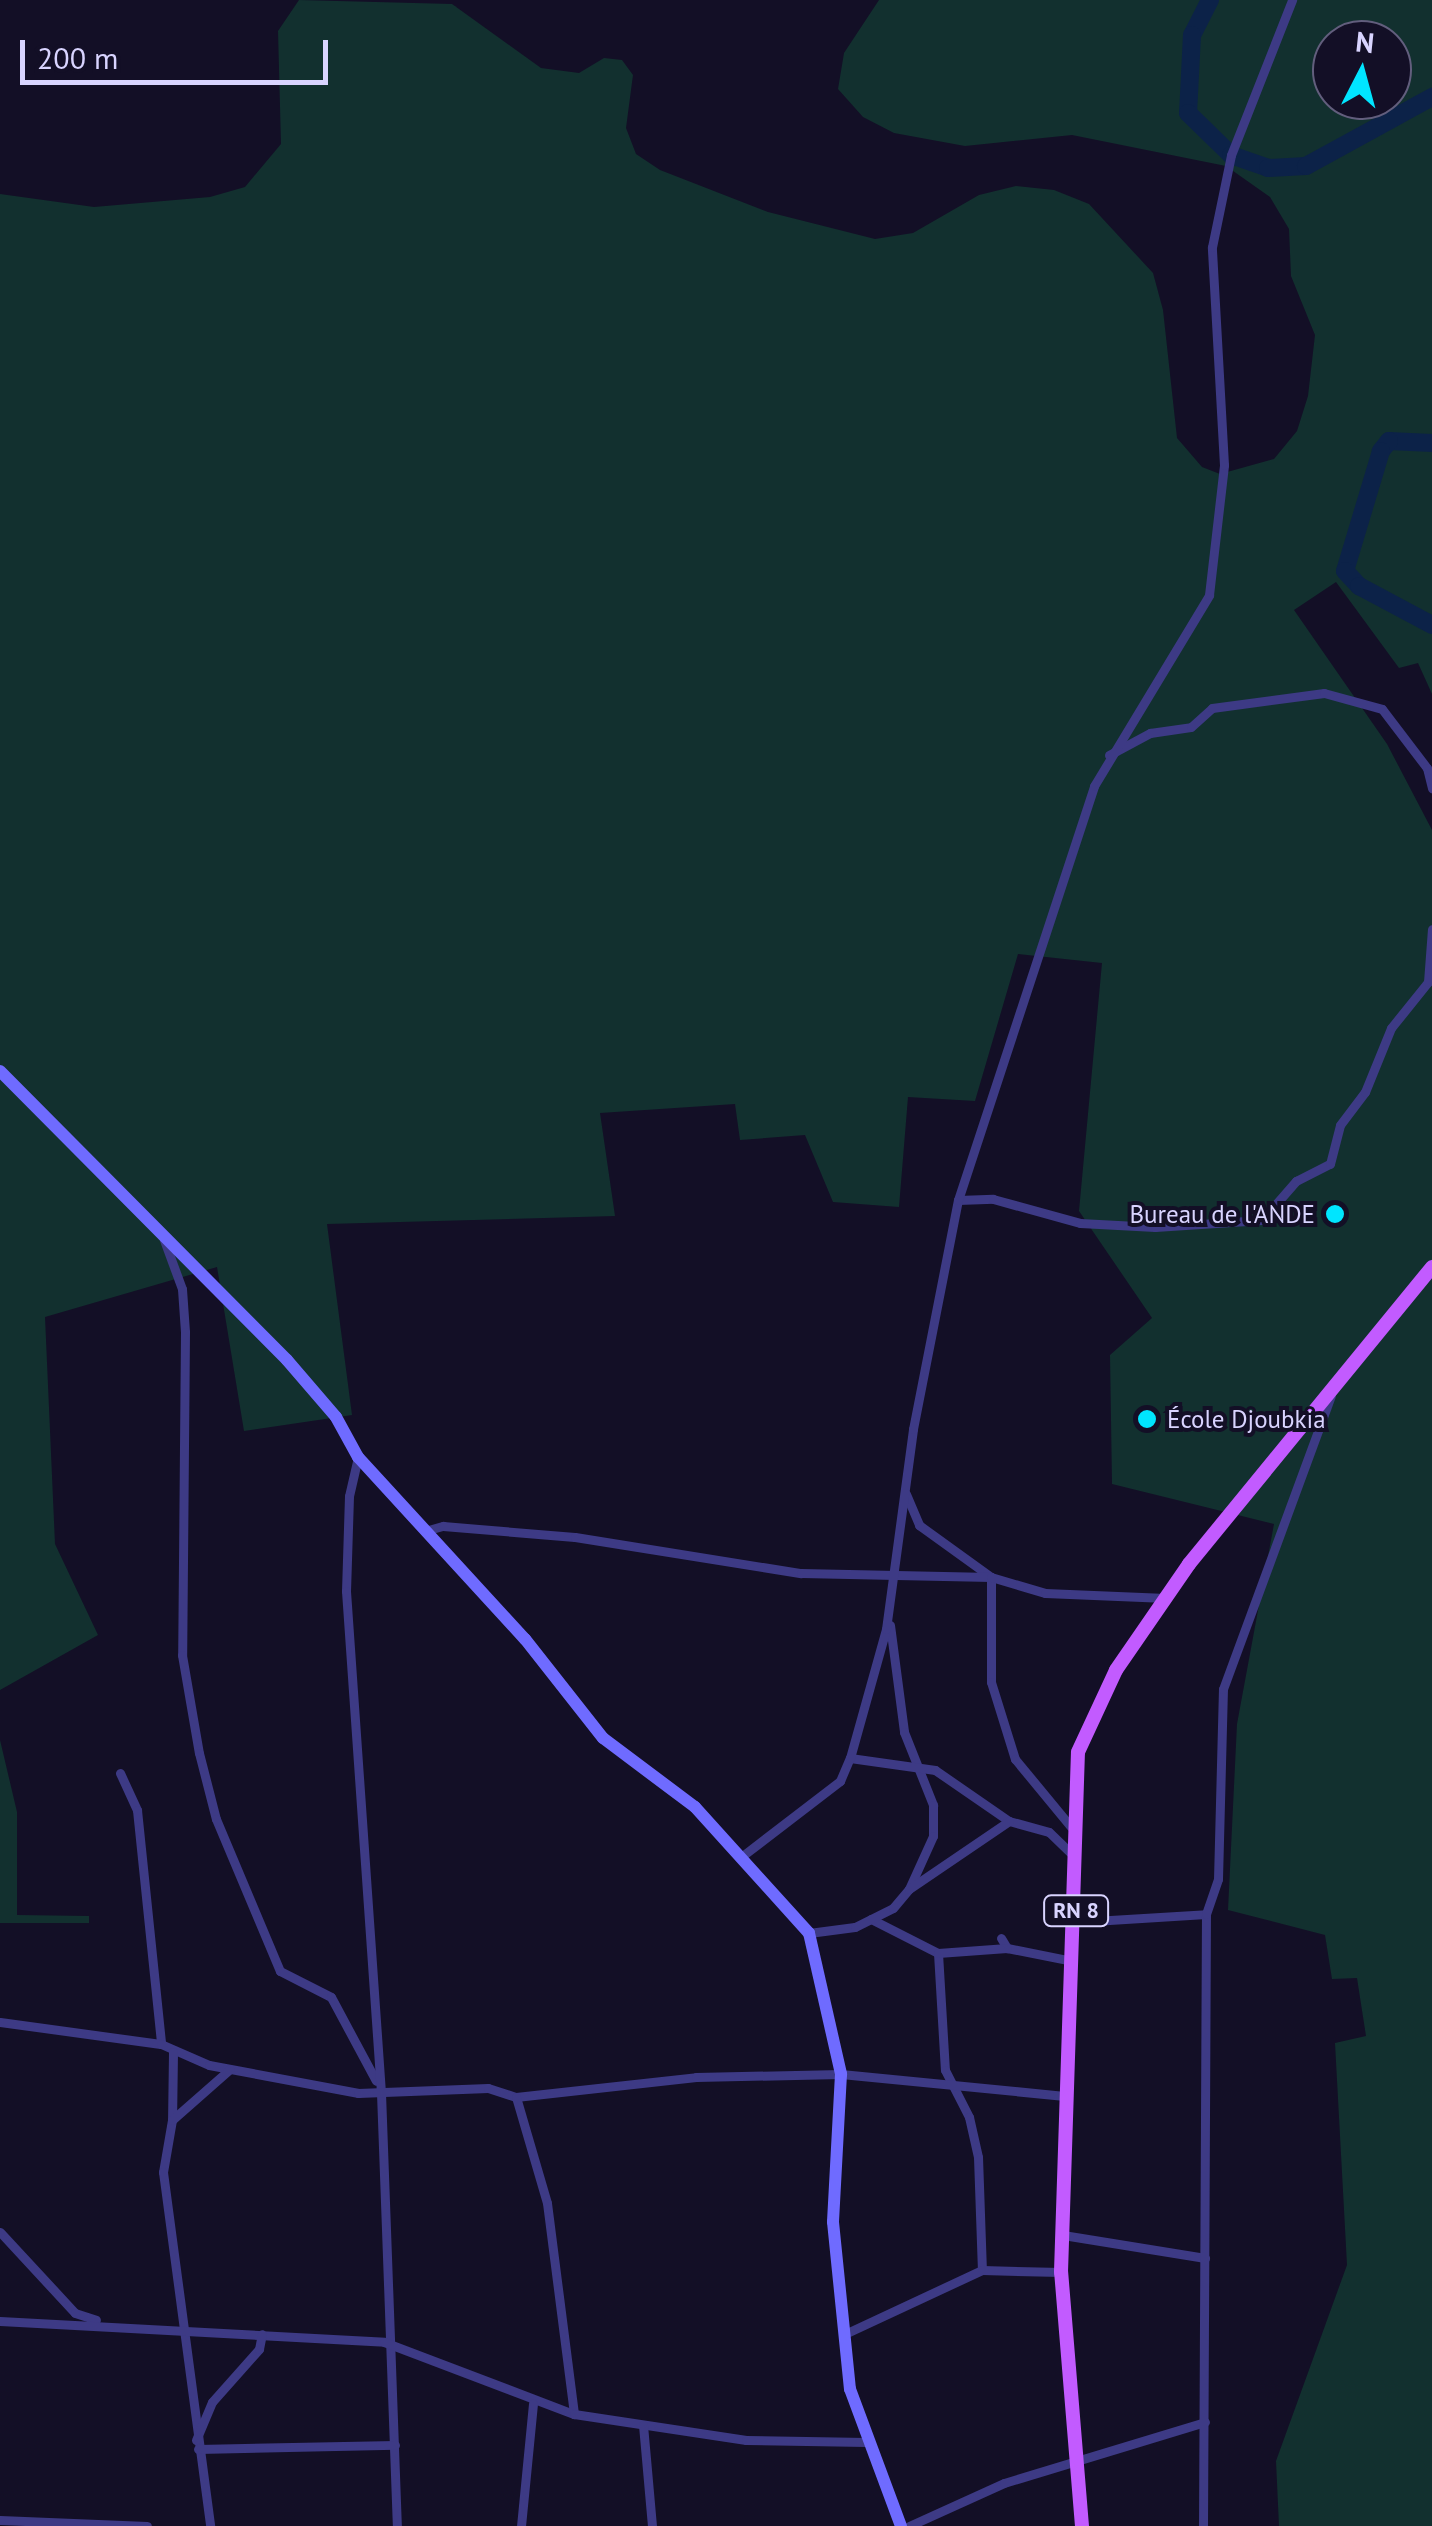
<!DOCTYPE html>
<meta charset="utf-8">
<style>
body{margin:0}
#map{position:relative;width:1432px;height:2526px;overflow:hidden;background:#130f26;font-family:"PT Sans",sans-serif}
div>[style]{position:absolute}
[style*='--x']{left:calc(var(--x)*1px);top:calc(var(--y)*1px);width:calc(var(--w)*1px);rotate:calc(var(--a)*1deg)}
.green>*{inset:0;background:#12302f}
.river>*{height:18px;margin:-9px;padding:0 9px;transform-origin:9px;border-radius:9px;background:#0c2248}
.street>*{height:9px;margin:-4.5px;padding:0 4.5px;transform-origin:4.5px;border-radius:4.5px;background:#3d3a85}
.secondary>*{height:12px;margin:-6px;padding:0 6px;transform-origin:6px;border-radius:6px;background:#6f6bff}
.primary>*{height:14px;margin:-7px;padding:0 7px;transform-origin:7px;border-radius:7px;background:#c25bff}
.dots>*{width:28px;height:28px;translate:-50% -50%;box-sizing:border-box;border:5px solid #130f26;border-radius:50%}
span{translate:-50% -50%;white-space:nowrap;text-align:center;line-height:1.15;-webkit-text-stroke:8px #130f26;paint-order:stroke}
.shield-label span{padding:2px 8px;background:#130f26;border:2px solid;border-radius:8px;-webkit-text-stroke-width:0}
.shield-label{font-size:22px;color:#d9d4ff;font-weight:700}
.poi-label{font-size:25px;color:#d9d4ff}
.right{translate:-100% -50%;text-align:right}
.left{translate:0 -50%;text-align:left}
.north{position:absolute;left:1312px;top:20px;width:100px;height:100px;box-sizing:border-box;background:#130f26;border:2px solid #625e7d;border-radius:50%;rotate:6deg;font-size:28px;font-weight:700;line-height:40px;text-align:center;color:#d9d4ff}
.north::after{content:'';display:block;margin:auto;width:35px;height:45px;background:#00e5ff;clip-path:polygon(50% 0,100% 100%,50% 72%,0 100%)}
.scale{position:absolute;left:20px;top:40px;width:308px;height:45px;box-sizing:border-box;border:5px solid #d9d4ff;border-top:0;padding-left:12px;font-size:30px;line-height:35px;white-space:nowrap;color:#d9d4ff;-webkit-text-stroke:8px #130f26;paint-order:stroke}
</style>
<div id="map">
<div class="green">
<div style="clip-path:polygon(evenodd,299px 0,452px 4px,541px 68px,579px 73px,604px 58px,622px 60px,633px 75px,626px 128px,636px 154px,660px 170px,768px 212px,875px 239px,913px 233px,979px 195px,1016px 186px,1054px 190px,1089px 204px,1153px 273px,1163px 310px,1177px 438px,1202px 467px,1220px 474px,1274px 459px,1297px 431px,1308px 396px,1315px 335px,1291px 276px,1289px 229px,1270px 197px,1226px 166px,1072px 135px,965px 146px,894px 133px,863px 117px,838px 89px,844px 53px,879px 0,1432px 0,1432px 694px,1418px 663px,1399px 668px,1336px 582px,1294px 610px,1387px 744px,1432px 830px,1432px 2526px,1279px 2526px,1276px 2461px,1347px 2265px,1335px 2043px,1366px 2036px,1357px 1978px,1332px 1979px,1325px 1935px,1228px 1910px,1237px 1724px,1274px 1524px,1112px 1484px,1110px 1355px,1152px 1318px,1079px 1211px,1102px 963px,1018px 954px,975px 1101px,908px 1097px,899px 1207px,833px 1202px,805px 1135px,740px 1140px,735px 1104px,600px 1113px,615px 1216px,327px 1224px,352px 1415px,244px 1431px,217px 1267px,45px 1317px,55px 1544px,98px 1635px,0 1690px,0 194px,94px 207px,210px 197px,245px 187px,281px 144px,278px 31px,299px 0,1332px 40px,1392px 40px,1392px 100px,1332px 100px,1332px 40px)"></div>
<div style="clip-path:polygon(0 1740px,17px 1812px,17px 1915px,89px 1916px,89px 1923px,0 1923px)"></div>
</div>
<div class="river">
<div style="--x:1210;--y:0;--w:39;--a:117"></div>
<div style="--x:1192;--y:35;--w:78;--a:92.9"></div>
<div style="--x:1188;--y:113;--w:60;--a:44.3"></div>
<div style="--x:1231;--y:155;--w:39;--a:19"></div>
<div style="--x:1268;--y:168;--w:38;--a:-3"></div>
<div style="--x:1306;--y:166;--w:144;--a:-28.7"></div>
<div style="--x:1432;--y:443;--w:43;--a:-177.3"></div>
<div style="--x:1389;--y:441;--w:13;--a:129"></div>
<div style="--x:1381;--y:451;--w:125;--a:106.7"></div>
<div style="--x:1345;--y:571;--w:21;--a:47"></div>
<div style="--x:1359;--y:586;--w:83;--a:28.1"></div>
</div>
<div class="street">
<div style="--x:1109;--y:755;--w:47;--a:-28.2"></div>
<div style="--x:1150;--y:733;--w:41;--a:-8.3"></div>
<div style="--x:1191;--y:727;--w:28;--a:-42"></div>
<div style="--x:1212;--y:708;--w:113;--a:-7.6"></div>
<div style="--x:1324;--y:693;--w:60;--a:15.4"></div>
<div style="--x:1382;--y:709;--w:74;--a:52.7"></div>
<div style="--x:1427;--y:768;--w:21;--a:76"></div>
<div style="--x:958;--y:1200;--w:35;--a:-2"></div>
<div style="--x:993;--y:1199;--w:90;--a:15.4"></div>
<div style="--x:1080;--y:1223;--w:75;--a:3.1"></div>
<div style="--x:1155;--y:1227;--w:107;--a:-3.7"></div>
<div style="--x:1262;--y:1220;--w:52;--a:-48.9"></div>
<div style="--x:1296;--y:1181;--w:38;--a:-27"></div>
<div style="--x:1330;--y:1164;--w:40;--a:-75.6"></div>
<div style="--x:1340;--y:1125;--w:41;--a:-52.9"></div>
<div style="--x:1365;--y:1092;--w:69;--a:-67.9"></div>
<div style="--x:1391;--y:1028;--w:59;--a:-51.2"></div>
<div style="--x:1428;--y:982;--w:53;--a:-85.7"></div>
<div style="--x:164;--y:1240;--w:52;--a:69.8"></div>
<div style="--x:182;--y:1289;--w:43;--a:86"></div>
<div style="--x:185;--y:1332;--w:323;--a:90.5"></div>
<div style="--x:182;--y:1655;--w:99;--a:80.2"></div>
<div style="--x:199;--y:1753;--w:68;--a:75.6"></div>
<div style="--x:216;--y:1819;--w:165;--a:67.2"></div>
<div style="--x:280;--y:1971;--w:57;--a:27"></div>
<div style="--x:331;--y:1997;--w:95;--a:61.8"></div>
<div style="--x:358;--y:1457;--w:40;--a:103"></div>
<div style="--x:349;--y:1496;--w:95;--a:91.8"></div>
<div style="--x:346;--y:1591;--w:503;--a:86.01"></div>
<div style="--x:381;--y:2093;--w:433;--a:87.9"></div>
<div style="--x:906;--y:1494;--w:34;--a:67"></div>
<div style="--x:919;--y:1525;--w:89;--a:35.8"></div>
<div style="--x:991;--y:1577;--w:105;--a:90"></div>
<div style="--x:991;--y:1682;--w:81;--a:72.7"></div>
<div style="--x:1015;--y:1759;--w:88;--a:50.5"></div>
<div style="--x:425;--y:1531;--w:19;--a:-16"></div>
<div style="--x:443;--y:1526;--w:132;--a:4.8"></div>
<div style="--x:575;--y:1537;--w:229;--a:9.1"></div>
<div style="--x:801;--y:1573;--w:190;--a:1.2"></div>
<div style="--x:991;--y:1577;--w:56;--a:16.5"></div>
<div style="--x:1045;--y:1593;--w:121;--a:2.4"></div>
<div style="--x:890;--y:1625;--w:108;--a:82.5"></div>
<div style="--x:904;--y:1732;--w:79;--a:68.3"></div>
<div style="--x:933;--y:1805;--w:31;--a:90"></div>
<div style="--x:933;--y:1836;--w:58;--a:114.4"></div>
<div style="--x:850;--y:1758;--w:86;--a:8"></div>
<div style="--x:935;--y:1770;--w:90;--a:34.6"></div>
<div style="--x:1009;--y:1821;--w:41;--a:15.4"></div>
<div style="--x:1049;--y:1832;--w:33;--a:44"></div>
<div style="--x:120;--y:1773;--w:41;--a:65.3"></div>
<div style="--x:137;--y:1810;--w:235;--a:84.1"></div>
<div style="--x:741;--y:1857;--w:125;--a:-37.5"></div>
<div style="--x:840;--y:1781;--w:25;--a:-67"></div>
<div style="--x:850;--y:1758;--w:134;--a:-74.4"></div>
<div style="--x:886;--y:1629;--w:202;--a:-82.3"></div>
<div style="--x:913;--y:1429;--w:233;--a:-78.9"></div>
<div style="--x:958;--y:1200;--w:436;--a:-71.8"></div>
<div style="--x:1094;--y:786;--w:223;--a:-58.9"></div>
<div style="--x:1209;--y:595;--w:131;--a:-83.4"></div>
<div style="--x:1224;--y:465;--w:218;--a:-93.2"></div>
<div style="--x:1212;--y:247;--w:94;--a:-78.3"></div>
<div style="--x:1231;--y:155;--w:167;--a:-68.5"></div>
<div style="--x:871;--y:1919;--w:75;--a:26.9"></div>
<div style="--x:938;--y:1953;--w:117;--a:86.6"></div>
<div style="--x:945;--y:2070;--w:53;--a:62.9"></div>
<div style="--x:969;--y:2117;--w:41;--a:77.3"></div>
<div style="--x:978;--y:2157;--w:113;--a:88"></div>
<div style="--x:1077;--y:1922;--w:129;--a:-3.5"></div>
<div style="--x:809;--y:1933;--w:46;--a:-7.4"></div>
<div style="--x:855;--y:1927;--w:42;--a:-26.6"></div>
<div style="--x:893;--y:1908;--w:25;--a:-50"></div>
<div style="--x:909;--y:1889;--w:121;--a:-34.2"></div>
<div style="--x:1001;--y:1938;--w:12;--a:59"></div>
<div style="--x:1007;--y:1948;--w:66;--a:11.3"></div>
<div style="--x:938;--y:1953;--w:69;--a:-4.1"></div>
<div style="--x:0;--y:2022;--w:162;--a:7.8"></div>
<div style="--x:161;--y:2044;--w:52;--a:23.6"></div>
<div style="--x:209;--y:2065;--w:152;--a:10.6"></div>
<div style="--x:358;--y:2093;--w:130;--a:-2.2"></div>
<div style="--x:488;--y:2088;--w:29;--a:18"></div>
<div style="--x:516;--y:2097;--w:181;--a:-6.3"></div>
<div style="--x:696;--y:2077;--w:145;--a:-1.2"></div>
<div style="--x:841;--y:2074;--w:227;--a:5.6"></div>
<div style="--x:173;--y:2052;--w:68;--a:90.8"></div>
<div style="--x:172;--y:2120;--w:53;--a:99.8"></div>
<div style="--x:163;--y:2172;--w:357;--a:82.4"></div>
<div style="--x:516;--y:2097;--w:110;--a:73.7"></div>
<div style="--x:547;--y:2203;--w:213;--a:82.7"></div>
<div style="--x:172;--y:2120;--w:77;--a:-41.3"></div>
<div style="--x:0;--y:2232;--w:110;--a:47.2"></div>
<div style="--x:75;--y:2313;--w:22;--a:18"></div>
<div style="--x:1063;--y:2235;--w:144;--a:9.2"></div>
<div style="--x:0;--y:2321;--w:385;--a:3.1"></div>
<div style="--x:384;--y:2342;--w:203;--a:20.8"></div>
<div style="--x:574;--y:2414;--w:174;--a:8.6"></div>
<div style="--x:746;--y:2440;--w:120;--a:1"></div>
<div style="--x:849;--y:2332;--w:147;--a:-25"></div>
<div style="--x:982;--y:2270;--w:79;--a:1.5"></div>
<div style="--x:643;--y:2425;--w:101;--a:84.9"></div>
<div style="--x:196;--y:2440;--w:41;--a:-67.2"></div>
<div style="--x:212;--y:2402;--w:71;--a:-48.4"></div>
<div style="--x:259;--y:2349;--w:15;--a:-79"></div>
<div style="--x:198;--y:2449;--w:197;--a:-1.2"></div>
<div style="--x:0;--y:2520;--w:147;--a:2.3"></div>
<div style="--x:521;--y:2526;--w:123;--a:-84.4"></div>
<div style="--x:909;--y:2526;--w:104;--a:-24.4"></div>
<div style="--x:1004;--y:2483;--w:210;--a:-16.9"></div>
<div style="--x:1203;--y:2526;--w:612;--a:-89.72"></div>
<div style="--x:1206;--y:1914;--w:37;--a:-71"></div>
<div style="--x:1218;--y:1879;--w:190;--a:-88.5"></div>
<div style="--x:1223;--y:1689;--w:312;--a:-69.8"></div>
</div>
<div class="secondary">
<div style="--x:0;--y:1071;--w:407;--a:45.2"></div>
<div style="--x:287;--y:1360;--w:75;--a:49.3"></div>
<div style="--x:336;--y:1417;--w:46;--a:61.2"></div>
<div style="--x:358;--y:1457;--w:247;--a:47.5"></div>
<div style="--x:525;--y:1639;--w:126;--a:51.8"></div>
<div style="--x:603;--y:1738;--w:115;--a:36.9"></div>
<div style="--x:695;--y:1807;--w:170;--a:47.9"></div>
<div style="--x:809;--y:1933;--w:145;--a:77.2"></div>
<div style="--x:841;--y:2074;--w:148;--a:93.1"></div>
<div style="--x:833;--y:2222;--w:168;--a:84.2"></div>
<div style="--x:850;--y:2389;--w:146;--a:69.6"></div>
</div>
<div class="primary">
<div style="--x:1082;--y:2526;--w:255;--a:-94.7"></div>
<div style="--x:1061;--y:2272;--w:520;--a:-88.13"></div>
<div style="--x:1078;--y:1752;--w:90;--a:-65.1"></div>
<div style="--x:1116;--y:1670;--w:129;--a:-55.4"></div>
<div style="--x:1189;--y:1564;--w:384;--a:-50.7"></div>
</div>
<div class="dots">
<div style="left:1335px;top:1214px;background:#00e5ff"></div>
<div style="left:1147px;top:1419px;background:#00e5ff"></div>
</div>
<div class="shield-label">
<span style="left:1076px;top:1911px">RN 8</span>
</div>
<div class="poi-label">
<span class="right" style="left:1315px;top:1214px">Bureau de l'ANDE</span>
<span class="left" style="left:1167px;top:1419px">École Djoubkia</span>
</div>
<div class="north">N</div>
<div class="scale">200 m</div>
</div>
